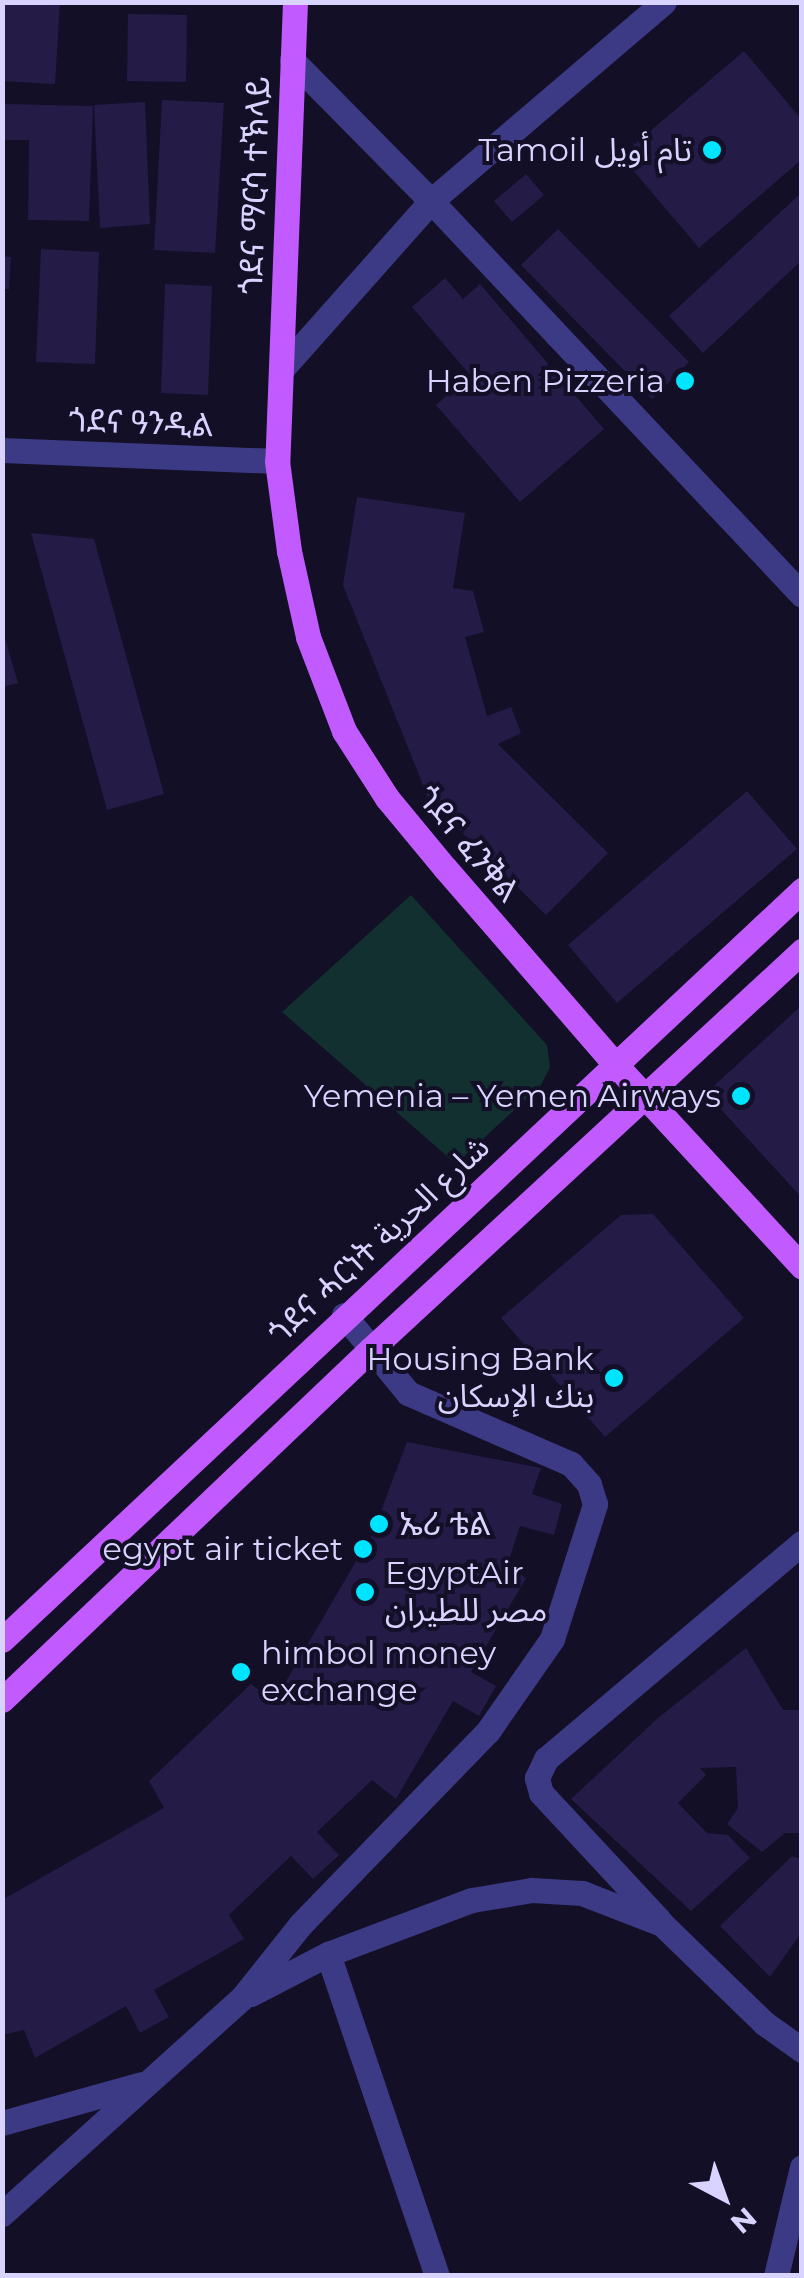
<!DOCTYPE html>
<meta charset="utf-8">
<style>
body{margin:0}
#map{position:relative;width:804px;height:2278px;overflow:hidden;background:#130f26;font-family:Montserrat,"Noto Sans Arabic","Noto Sans Ethiopic",sans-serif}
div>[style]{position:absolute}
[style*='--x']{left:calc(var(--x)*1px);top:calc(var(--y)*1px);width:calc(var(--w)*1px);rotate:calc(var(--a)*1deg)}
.green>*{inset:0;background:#12302f}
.building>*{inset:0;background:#241b47}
.minor>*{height:25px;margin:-12.5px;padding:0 12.5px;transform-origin:12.5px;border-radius:12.5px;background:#3d3a85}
.major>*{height:25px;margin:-12.5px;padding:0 12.5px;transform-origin:12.5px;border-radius:12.5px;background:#c25bff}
.dots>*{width:28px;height:28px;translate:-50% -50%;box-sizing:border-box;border:5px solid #130f26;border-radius:50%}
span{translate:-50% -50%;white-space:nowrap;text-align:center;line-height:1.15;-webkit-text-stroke:8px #130f26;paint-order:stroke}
.poi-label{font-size:32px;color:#d9d4ff}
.right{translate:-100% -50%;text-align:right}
.left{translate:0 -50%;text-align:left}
.street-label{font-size:32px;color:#d9d4ff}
.frame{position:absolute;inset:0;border:5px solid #d9d4ff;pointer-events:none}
.north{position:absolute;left:674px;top:2148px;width:100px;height:100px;-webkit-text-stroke:8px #130f26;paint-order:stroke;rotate:139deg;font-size:28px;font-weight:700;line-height:40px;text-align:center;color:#d9d4ff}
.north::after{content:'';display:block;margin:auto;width:35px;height:45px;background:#d9d4ff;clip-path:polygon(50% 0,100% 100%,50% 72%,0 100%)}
</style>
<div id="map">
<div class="green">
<div style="clip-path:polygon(411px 895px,547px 1045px,550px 1067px,541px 1085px,456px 1164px,282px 1012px)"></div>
</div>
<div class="building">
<div style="clip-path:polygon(2px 2px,60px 2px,55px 84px,2px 81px)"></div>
<div style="clip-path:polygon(128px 14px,187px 15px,186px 82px,127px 81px)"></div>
<div style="clip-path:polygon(744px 51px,801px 119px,801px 160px,699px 248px,621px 156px)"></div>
<div style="clip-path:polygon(162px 100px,224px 103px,215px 253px,154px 250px)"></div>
<div style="clip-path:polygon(145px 102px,150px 224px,100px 228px,94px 105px)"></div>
<div style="clip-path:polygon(4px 104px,93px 106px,89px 221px,28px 220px,29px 140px,3px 140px)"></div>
<div style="clip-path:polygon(526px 174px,544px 195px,512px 222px,494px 201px)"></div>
<div style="clip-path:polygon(801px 193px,801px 261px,703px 353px,669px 316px)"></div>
<div style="clip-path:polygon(558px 229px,689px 362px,652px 399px,521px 265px)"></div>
<div style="clip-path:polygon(41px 249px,99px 252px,95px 364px,36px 362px)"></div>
<div style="clip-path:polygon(2px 256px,11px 257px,9px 289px,2px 289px)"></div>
<div style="clip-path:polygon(445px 278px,463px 299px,480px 284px,604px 429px,520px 502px,436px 405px,470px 375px,412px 307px)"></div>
<div style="clip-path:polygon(165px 284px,212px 286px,208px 395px,161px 393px)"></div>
<div style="clip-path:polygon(357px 497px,465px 513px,453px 588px,473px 591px,484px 632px,465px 637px,487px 716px,511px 707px,521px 733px,498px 744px,608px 853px,546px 915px,429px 800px,343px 585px)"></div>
<div style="clip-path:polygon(31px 533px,94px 539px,164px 794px,107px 810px)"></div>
<div style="clip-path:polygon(2px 628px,18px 683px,2px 687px)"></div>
<div style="clip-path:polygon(747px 791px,797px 849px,617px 1003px,568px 945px)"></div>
<div style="clip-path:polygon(801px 1006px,801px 1197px,706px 1093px)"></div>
<div style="clip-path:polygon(653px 1214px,744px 1318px,605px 1437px,501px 1318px,621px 1215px)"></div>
<div style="clip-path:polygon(407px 1442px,541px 1468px,532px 1494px,562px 1504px,554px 1535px,520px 1526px,507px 1566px,526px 1578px,471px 1672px,496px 1686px,479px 1716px,453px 1701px,396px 1799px,372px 1780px,317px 1832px,339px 1855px,313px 1879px,291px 1856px,229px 1915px,244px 1939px,154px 1990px,169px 2017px,140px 2033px,126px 2006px,35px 2058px,24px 2030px,2px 2035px,2px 1900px,164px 1808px,149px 1781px,251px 1684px,274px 1702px,373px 1532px)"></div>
<div style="clip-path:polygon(746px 1648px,783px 1710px,801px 1710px,801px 1833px,785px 1833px,762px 1852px,727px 1824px,738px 1808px,736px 1767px,700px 1768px,706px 1775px,678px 1803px,707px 1833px,728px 1835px,750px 1858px,691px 1911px,571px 1799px,658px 1718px)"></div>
<div style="clip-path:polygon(792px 1856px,801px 1859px,801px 1933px,770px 1977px,720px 1926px)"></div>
</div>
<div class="minor">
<div style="--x:292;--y:60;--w:198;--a:45.4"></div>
<div style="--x:431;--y:201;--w:541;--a:46.72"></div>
<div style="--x:281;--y:370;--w:226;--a:-48.4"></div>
<div style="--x:431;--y:201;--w:306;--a:-40.5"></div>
<div style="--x:2;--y:450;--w:275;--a:2.3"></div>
<div style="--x:659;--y:1920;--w:173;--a:-132.9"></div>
<div style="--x:541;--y:1793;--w:16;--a:-105"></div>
<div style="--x:537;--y:1778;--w:21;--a:-65"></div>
<div style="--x:546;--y:1759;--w:335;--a:-40.2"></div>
<div style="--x:328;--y:1954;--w:340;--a:71.3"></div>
<div style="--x:251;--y:1994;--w:87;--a:-27.5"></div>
<div style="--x:328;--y:1954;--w:154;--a:-20.6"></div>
<div style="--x:472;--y:1900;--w:61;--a:-9.5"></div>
<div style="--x:532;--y:1890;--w:50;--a:3.4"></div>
<div style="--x:582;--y:1893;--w:86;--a:21.2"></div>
<div style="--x:662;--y:1924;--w:142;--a:44.1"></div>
<div style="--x:764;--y:2023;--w:47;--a:35.4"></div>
<div style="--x:2;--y:2123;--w:145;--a:-15.6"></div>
<div style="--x:2;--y:2214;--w:323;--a:-42"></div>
<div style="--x:242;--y:1998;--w:93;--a:-51.5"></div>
<div style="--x:300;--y:1925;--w:270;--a:-45.9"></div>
<div style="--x:488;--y:1731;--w:112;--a:-55.2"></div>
<div style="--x:552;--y:1639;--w:142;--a:-72.3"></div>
<div style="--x:595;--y:1504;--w:21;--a:-107"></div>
<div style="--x:589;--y:1484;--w:27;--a:-132"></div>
<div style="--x:571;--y:1464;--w:178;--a:-156.5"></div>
<div style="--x:408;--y:1393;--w:101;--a:-129.4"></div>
<div style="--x:776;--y:2276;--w:112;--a:-76.6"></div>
</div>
<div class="major">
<div style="--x:295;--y:2;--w:459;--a:92.2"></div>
<div style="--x:277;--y:461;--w:91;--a:82.4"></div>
<div style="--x:289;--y:551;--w:88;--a:77.5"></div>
<div style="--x:308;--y:637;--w:101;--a:69"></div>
<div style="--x:344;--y:731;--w:80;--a:57.3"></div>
<div style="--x:387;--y:798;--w:91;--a:50.4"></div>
<div style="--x:445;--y:868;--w:258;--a:49.1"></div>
<div style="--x:614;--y:1063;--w:277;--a:47.3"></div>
<div style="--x:2;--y:1640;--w:1097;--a:-43.15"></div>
<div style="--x:2;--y:1700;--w:509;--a:-43.57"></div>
<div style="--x:371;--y:1349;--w:587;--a:-42.72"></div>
</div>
<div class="dots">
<div style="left:712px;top:150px;background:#00e5ff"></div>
<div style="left:685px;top:381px;background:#00e5ff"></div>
<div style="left:741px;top:1096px;background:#00e5ff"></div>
<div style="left:614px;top:1378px;background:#00e5ff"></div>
<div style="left:379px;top:1524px;background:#00e5ff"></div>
<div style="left:363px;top:1549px;background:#00e5ff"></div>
<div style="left:365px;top:1592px;background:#00e5ff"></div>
<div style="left:241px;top:1672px;background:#00e5ff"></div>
</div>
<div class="poi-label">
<span class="right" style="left:692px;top:150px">Tamoil تام أويل</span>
<span class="right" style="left:665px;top:381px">Haben Pizzeria</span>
<span class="right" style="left:721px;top:1096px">Yemenia – Yemen Airways</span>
<span class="right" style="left:594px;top:1378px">Housing Bank<br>بنك الإسكان</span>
<span class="left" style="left:399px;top:1524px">ኤሪ ቴል</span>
<span class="right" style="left:343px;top:1549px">egypt air ticket</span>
<span class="left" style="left:385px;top:1592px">EgyptAir<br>مصر للطيران</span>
<span class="left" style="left:261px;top:1672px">himbol money<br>exchange</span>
</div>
<div class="street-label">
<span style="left:255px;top:185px;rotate:-88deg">ጎደና ማርሳ ተኽላይ</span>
<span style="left:141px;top:423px;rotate:2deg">ጎደና ዓንዲል</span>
<span style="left:468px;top:844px;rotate:50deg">ጎደና ፈንቅል</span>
<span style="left:379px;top:1240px;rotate:-43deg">ጎደና ሓርነት شارع الحرية</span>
</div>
<div class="frame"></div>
<div class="north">N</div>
</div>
